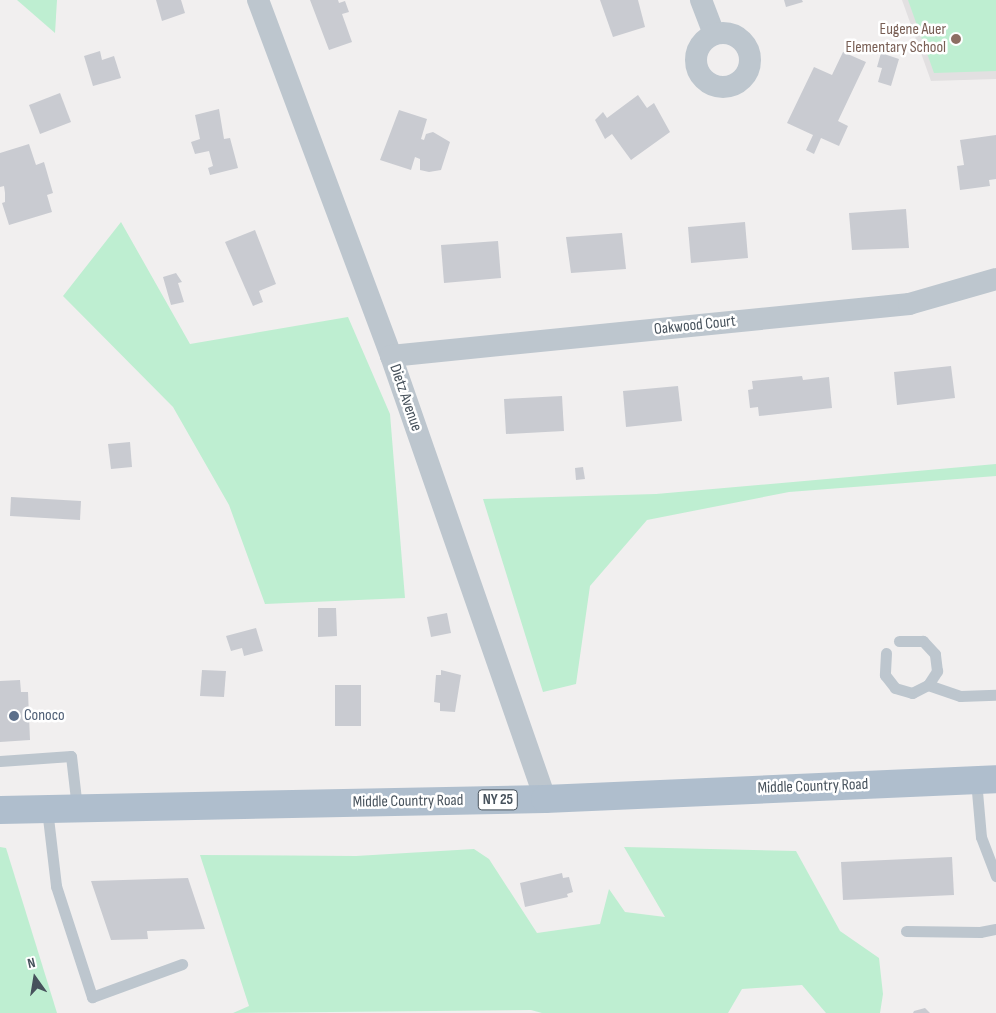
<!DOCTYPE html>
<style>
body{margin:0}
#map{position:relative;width:996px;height:1013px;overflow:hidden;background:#f1efef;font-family:"Sofia Sans Condensed",sans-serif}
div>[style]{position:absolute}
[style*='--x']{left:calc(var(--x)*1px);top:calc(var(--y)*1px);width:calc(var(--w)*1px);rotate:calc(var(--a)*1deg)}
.education>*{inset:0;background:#e2e0e1}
.green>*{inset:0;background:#beeed1}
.building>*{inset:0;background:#c9cbd1}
.service>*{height:11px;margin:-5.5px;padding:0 5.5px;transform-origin:5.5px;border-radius:5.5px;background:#bdc6ce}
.minor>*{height:22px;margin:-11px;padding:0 11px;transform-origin:11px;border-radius:11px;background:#bdc6ce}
.minor>.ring{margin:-11px;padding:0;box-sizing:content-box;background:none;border:22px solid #bdc6ce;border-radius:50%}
.primary>*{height:28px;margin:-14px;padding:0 14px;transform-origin:14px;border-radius:14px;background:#afbecd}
.dots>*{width:14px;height:14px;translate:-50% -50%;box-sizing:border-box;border:2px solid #fff;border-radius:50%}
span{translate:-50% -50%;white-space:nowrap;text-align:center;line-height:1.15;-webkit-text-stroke:5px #fff;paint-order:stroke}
.shield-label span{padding:1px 4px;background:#fff;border:1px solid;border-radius:4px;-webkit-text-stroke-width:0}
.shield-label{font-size:15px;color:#47525c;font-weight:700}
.education-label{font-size:16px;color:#785e54}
.right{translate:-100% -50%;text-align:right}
.street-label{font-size:16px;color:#47525c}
.service-label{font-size:16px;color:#4e5e75}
.left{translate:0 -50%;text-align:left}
.north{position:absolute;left:10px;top:953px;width:50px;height:50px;-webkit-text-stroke:4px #fff;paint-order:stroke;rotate:347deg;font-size:14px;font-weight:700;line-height:20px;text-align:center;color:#47525c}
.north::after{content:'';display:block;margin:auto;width:18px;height:22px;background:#47525c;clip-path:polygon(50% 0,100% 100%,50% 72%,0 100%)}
</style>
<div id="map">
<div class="education">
<div style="clip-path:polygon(902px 0,996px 0,996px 79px,931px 81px)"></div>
</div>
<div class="green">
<div style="clip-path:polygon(17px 0,57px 0,55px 33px)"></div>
<div style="clip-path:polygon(908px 0,996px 0,996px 71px,934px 73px)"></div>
<div style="clip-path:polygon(121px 222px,190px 344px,348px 317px,390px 414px,405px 598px,265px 604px,229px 505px,173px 407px,63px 296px)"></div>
<div style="clip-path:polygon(996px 464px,996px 476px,789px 492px,647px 520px,590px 586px,576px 684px,543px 692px,483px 499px,656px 494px)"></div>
<div style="clip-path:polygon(0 847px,6px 848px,57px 1013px,0 1013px)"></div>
<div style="clip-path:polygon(624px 847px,796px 851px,840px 931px,879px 958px,883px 994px,880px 1013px,826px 1013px,802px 985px,742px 989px,728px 1013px,542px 1013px,531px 1010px,233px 1013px,249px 1006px,200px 855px,356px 856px,474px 849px,489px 859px,537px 933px,600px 924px,609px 889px,625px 912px,665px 917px)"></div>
</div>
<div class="building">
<div style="clip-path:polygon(156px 0,181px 0,185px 13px,162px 21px)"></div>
<div style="clip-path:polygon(310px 0,338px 0,339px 3px,345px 1px,349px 12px,342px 14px,352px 42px,329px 50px)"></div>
<div style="clip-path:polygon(600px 0,638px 0,645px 27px,613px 37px)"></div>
<div style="clip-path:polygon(784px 0,802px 0,803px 2px,786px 7px)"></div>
<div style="clip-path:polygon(100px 51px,102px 60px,114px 56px,121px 78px,93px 86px,84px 56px)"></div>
<div style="clip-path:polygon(843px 52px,866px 62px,838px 121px,848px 126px,839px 146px,821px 138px,814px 154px,806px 150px,813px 135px,787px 123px,814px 67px,832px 75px)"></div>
<div style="clip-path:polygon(881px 53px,899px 59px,891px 86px,878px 82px,882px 68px,877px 67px)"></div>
<div style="clip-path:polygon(60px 93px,71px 122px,40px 134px,29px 105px)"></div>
<div style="clip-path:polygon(638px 95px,647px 108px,654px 103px,670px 132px,631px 160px,612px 134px,605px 139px,595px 120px,603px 112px,607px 118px)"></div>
<div style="clip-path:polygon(219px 109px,224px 139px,230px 138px,238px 168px,210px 175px,208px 168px,213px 166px,209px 151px,195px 154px,191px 142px,200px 139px,195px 115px)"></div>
<div style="clip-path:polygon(399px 110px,427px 119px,421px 139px,424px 140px,426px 134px,433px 132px,450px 142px,441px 170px,429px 172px,420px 170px,420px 159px,415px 157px,411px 170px,380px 160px)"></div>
<div style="clip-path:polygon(996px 135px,996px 179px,989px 180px,990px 186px,960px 190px,957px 166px,964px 165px,960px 140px)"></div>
<div style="clip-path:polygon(29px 144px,36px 165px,44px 162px,53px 193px,47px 195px,52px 212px,9px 225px,2px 203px,5px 202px,5px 193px,4px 186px,0 187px,0 153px)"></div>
<div style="clip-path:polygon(906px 209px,909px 248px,852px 250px,849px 213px)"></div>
<div style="clip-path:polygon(745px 222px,748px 258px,691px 263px,688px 227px)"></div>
<div style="clip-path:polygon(255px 230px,276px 284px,259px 291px,263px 302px,253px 306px,225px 242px)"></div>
<div style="clip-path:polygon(622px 233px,626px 269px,571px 273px,566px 237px)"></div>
<div style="clip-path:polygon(498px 241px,501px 278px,444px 283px,441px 245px)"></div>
<div style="clip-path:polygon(176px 273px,182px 282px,178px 283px,184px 302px,171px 305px,163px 277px)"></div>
<div style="clip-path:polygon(951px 366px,955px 398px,897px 405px,894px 372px)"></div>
<div style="clip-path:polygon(802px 376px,803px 380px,829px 377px,832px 408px,759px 416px,758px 407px,750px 408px,748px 390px,753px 389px,752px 381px)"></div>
<div style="clip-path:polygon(678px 386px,682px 421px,626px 427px,623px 391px)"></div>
<div style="clip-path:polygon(562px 396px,564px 431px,506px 434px,504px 399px)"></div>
<div style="clip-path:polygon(130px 442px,132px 467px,111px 469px,108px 444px)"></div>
<div style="clip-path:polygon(583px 467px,585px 479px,576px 480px,575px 468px)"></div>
<div style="clip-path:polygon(11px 497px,81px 501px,80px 520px,10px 516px)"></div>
<div style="clip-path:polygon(318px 608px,336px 608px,337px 636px,318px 637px)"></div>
<div style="clip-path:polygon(447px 613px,451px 633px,431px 637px,427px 617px)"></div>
<div style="clip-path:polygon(256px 628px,263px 651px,244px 656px,242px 648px,231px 651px,226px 636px)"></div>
<div style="clip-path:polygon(202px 670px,226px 671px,224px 697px,200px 696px)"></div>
<div style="clip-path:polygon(441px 670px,461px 675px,455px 712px,440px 711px,440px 703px,434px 702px,436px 675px,441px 675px)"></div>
<div style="clip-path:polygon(20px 680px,21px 692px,28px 692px,30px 740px,0 742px,0 681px)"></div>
<div style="clip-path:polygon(335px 685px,361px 685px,361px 726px,335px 726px)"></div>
<div style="clip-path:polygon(952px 857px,954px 895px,843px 900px,841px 862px)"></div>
<div style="clip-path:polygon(562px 873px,563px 878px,569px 877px,573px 892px,567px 894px,568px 897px,525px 907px,520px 883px)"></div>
<div style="clip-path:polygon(188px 878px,205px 929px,147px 931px,148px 939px,111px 940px,91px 881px)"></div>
<div style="clip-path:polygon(925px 1008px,930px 1013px,913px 1013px,914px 1011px)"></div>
</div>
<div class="service">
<div style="--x:886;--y:653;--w:22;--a:93"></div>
<div style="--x:885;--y:675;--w:16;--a:52"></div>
<div style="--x:895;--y:688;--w:18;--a:16"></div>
<div style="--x:912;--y:693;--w:18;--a:-27"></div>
<div style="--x:928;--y:685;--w:17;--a:-57"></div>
<div style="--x:937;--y:671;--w:17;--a:-97"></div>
<div style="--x:935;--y:654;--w:18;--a:-133"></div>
<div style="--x:923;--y:641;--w:24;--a:180"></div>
<div style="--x:928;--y:685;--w:34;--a:19"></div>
<div style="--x:960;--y:696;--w:36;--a:-2"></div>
<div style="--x:0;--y:761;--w:71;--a:-4"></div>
<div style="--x:71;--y:756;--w:52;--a:83.4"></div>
<div style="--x:976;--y:780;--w:57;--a:85"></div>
<div style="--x:981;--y:837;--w:42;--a:69"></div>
<div style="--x:47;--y:809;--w:78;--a:83.3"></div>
<div style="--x:56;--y:886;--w:117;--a:72"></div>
<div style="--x:92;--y:997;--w:96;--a:-20.1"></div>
<div style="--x:906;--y:931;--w:74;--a:0.8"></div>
<div style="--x:980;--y:932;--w:16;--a:-11"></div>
</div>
<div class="minor">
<div style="--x:258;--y:0;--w:380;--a:69.5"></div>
<div style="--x:391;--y:356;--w:469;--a:70.8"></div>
<div style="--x:701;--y:0;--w:36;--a:69"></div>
<div class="ring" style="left:696px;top:33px;width:32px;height:32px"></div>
<div style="--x:391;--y:356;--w:521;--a:-5.73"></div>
<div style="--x:909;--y:304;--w:91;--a:-16"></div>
</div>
<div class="primary">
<div style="--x:0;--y:810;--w:545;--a:-1.16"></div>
<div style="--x:545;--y:799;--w:451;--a:-2.5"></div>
</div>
<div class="dots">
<div style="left:956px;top:39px;background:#8d6e63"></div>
<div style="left:14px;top:716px;background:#5c6f8a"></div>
</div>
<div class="shield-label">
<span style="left:498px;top:800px">NY 25</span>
</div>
<div class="education-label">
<span class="right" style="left:946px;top:39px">Eugene Auer<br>Elementary School</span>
</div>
<div class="street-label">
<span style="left:695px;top:326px;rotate:-6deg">Oakwood Court</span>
<span style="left:405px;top:398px;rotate:71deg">Dietz Avenue</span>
<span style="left:813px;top:787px;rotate:-2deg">Middle Country Road</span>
<span style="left:408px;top:802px;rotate:-1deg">Middle Country Road</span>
</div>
<div class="service-label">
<span class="left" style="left:24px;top:716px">Conoco</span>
</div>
<div class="north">N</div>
</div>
